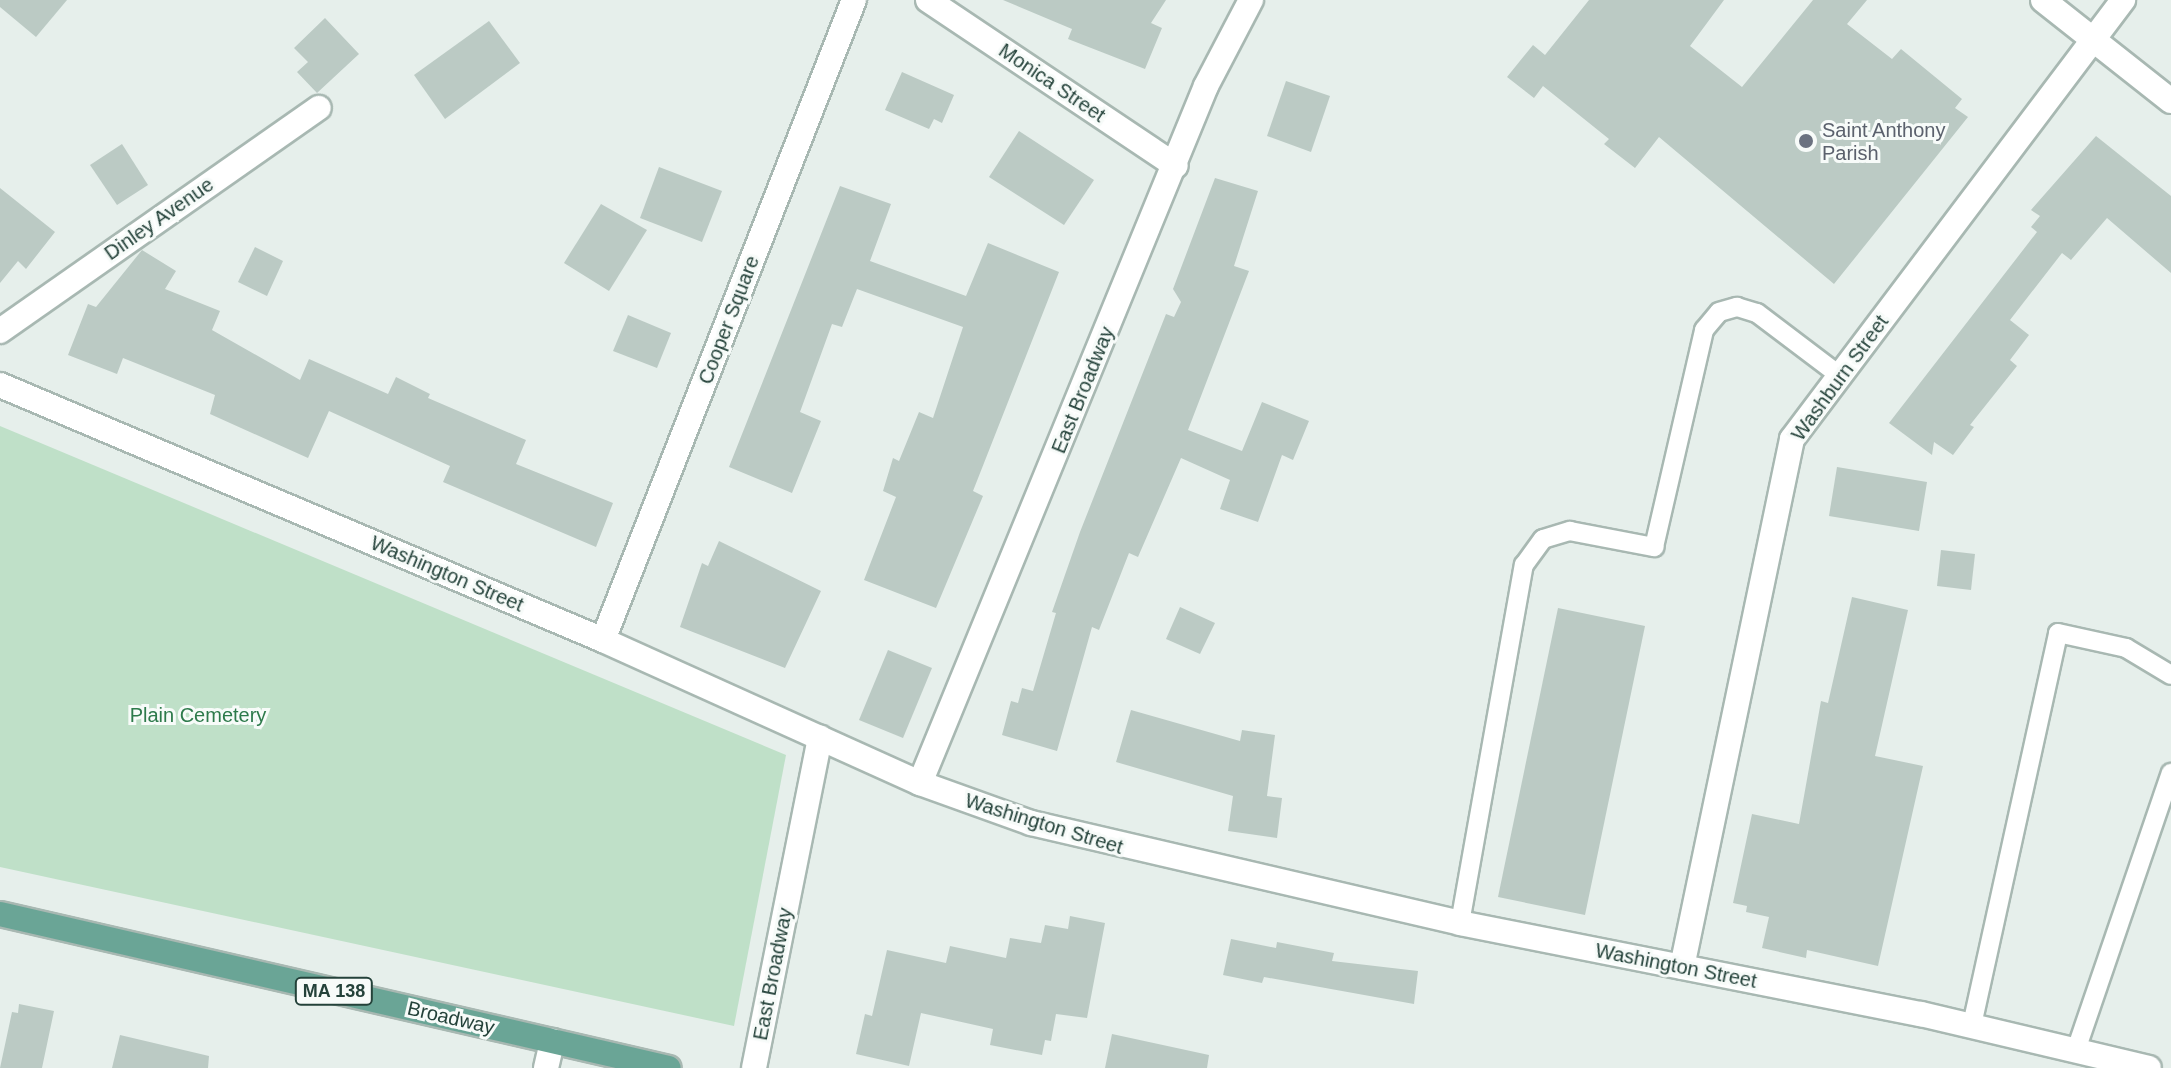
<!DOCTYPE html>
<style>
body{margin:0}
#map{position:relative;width:2171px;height:1068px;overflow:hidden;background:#e6efeb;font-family:Arial,sans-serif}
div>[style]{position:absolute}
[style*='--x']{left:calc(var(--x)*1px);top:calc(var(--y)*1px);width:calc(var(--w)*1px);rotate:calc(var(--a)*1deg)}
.green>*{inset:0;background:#bfe0c8}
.building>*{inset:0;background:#bbcac4}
.roads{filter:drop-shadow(2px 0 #a8b8b2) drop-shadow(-2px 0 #a8b8b2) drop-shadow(0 2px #a8b8b2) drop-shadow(0 -2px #a8b8b2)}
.lane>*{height:18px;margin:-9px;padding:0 9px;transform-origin:9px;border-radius:9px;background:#fff}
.street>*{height:24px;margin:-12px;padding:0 12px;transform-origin:12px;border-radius:12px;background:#fff}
.secondary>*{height:24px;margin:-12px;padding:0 12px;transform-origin:12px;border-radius:12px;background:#fff}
.primary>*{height:24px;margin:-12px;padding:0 12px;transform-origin:12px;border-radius:12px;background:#6aa596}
.dots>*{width:22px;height:22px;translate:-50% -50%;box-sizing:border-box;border:4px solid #f7fbf9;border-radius:50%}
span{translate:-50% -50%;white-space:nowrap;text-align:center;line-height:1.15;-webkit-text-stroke:6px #f7fbf9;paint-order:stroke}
.shield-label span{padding:2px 6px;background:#f7fbf9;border:2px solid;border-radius:6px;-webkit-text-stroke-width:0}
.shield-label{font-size:18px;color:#24423a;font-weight:700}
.street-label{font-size:20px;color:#24423a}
.worship-label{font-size:20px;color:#5b616d}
.left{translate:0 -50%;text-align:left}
.park-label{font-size:20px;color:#2d7a4b}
</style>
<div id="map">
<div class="green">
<div style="clip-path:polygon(0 426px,786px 755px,734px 1026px,0 867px)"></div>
</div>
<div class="building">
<div style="clip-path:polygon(0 0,67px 0,36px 37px,0 7px)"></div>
<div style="clip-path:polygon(1003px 0,1166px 0,1151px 23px,1162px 28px,1145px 69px,1068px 39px,1072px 29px)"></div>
<div style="clip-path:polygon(1589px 0,1724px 0,1690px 46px,1742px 87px,1813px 0,1867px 0,1847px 24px,1892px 59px,1901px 49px,1962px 99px,1955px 108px,1968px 117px,1834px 284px,1659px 137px,1635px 168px,1604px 144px,1609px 139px,1543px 86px,1534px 98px,1507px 77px,1533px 45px,1545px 55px)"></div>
<div style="clip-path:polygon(325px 18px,359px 54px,317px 93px,297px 72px,308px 62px,294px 48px)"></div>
<div style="clip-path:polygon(489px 21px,520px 63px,445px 119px,414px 75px)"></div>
<div style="clip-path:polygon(902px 72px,954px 95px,942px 123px,934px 119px,929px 129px,885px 110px)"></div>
<div style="clip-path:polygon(1286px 81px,1330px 96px,1311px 152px,1267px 136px)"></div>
<div style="clip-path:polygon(1019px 131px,1094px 180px,1064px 225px,989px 177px)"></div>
<div style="clip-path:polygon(2096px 136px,2171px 196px,2171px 273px,2107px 218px,2071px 260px,2062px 253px,2010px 320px,2029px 335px,2010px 360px,2017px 366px,1970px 425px,1974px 427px,1953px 455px,1934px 442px,1932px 455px,1889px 423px,2037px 232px,2031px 227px,2040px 216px,2031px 210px)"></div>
<div style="clip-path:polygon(122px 144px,148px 185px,117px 205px,90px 165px)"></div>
<div style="clip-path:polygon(659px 167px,722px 191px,702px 242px,640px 218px)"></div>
<div style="clip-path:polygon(1215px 178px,1258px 191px,1234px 266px,1249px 271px,1188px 430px,1242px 451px,1262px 402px,1309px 421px,1293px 460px,1282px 455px,1258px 522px,1220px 509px,1230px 480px,1181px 458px,1138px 557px,1129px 553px,1099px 630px,1092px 627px,1057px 751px,1002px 735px,1011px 701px,1018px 703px,1022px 688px,1033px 691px,1056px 613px,1052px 612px,1080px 532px,1166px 314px,1174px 317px,1181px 302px,1173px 289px)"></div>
<div style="clip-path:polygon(840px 186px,891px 204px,870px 261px,966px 296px,988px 243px,1059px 272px,973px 491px,983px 496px,936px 608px,864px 580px,896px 497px,883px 491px,893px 458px,899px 461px,919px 412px,933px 418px,963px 327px,857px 289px,842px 327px,832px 324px,800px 412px,821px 421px,792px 493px,729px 467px)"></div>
<div style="clip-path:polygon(0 188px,55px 232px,26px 269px,18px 261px,0 283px)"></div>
<div style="clip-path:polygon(601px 204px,647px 230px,609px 291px,564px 263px)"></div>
<div style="clip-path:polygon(255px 247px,283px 261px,267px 296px,238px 282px)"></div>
<div style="clip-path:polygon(142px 250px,176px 271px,165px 289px,220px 311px,212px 330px,300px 380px,309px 359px,388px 394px,396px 377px,430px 394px,428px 398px,526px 440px,516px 464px,613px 503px,596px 547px,443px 482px,450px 466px,329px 411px,308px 458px,210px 414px,215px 395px,123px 358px,117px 374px,68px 355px,88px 304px,96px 307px)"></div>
<div style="clip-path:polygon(628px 315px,671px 333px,657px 368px,613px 351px)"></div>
<div style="clip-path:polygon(1837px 467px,1927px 482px,1919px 531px,1829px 516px)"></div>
<div style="clip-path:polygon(719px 541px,821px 591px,785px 668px,680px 627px,702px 563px,708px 566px)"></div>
<div style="clip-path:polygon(1941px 550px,1975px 554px,1971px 590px,1937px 586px)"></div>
<div style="clip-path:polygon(1852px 597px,1908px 610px,1875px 756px,1923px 766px,1878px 966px,1807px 950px,1806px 958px,1762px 948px,1769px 917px,1746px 912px,1747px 906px,1733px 903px,1752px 814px,1799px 824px,1821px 701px,1828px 703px)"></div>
<div style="clip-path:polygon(1180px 607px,1215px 623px,1200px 654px,1166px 639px)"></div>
<div style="clip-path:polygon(1558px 608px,1645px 626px,1585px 915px,1498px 897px)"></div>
<div style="clip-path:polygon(888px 650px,932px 668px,903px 738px,859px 720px)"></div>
<div style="clip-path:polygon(1131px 710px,1240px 741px,1242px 730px,1275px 735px,1267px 796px,1282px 798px,1277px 838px,1228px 831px,1233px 796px,1116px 762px)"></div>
<div style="clip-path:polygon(1070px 916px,1105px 923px,1087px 1018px,1056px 1014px,1051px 1041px,1045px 1040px,1042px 1055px,990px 1045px,993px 1029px,921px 1013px,909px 1066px,856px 1054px,865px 1014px,872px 1016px,887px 950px,946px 963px,950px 946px,1006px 958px,1010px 938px,1041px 943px,1045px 925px,1068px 929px)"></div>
<div style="clip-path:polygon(1231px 939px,1276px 948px,1277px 942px,1334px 953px,1332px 961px,1418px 971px,1414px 1004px,1264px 977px,1262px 983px,1223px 975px)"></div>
<div style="clip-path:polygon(19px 1004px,54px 1011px,42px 1068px,0 1068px,12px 1012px,18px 1013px)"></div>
<div style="clip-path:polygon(1112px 1034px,1209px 1055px,1207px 1068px,1105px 1068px)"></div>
<div style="clip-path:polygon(120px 1035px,209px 1056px,208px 1068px,112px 1068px)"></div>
</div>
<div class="roads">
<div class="lane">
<div style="--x:1460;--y:923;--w:364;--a:-79.9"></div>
<div style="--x:1524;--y:565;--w:32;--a:-54"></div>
<div style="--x:1543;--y:539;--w:28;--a:-17"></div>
<div style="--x:1570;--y:531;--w:86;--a:10.8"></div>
<div style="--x:1654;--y:547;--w:223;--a:-77"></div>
<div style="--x:1704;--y:330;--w:23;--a:-50"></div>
<div style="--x:1719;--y:312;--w:19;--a:-16"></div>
<div style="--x:1737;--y:307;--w:21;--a:17"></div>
<div style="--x:1757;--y:313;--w:103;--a:37.1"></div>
<div style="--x:1972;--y:1025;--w:401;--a:-77.6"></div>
<div style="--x:2058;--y:633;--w:70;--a:12.4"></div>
<div style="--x:2126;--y:648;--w:52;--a:31"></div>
<div style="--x:2076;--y:1050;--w:293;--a:-71.1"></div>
</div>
<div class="street">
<div style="--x:928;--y:0;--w:298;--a:33.8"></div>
<div style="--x:0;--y:331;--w:389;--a:-35"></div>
<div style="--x:603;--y:640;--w:687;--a:-68.59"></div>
<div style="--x:920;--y:783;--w:753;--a:-67.69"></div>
<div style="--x:1206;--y:86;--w:97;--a:-62.4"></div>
<div style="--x:1682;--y:967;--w:539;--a:-78.23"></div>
<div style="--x:1792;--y:439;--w:550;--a:-52.98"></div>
<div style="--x:546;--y:1068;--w:28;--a:-77"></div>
<div style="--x:754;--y:1068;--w:337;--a:-78.7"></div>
</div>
<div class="secondary">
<div style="--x:2043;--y:0;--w:163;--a:38.3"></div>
<div style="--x:0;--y:385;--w:655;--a:22.92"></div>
<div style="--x:603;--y:640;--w:348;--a:24.3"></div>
<div style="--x:920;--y:783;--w:118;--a:19.8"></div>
<div style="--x:1031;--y:823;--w:441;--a:13.1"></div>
<div style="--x:1460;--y:923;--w:470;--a:11.2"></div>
<div style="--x:1921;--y:1014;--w:234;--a:13.3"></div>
</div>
<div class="primary">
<div style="--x:0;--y:914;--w:686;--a:12.96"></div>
</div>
</div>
<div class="dots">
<div style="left:1806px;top:141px;background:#6b7280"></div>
</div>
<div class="shield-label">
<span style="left:334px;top:991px">MA 138</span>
</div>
<div class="street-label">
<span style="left:1052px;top:83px;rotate:34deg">Monica Street</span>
<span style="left:159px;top:219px;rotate:-35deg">Dinley Avenue</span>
<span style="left:729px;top:320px;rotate:-69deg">Cooper Square</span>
<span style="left:1840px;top:378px;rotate:-54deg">Washburn Street</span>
<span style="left:1083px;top:390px;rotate:-68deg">East Broadway</span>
<span style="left:447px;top:574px;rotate:23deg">Washington Street</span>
<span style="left:1044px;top:824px;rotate:17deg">Washington Street</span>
<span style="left:1676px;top:966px;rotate:11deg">Washington Street</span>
<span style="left:773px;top:974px;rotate:-79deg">East Broadway</span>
<span style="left:451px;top:1018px;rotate:13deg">Broadway</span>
</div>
<div class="worship-label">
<span class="left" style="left:1822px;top:142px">Saint Anthony<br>Parish</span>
</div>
<div class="park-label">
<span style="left:198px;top:715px">Plain Cemetery</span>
</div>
</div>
